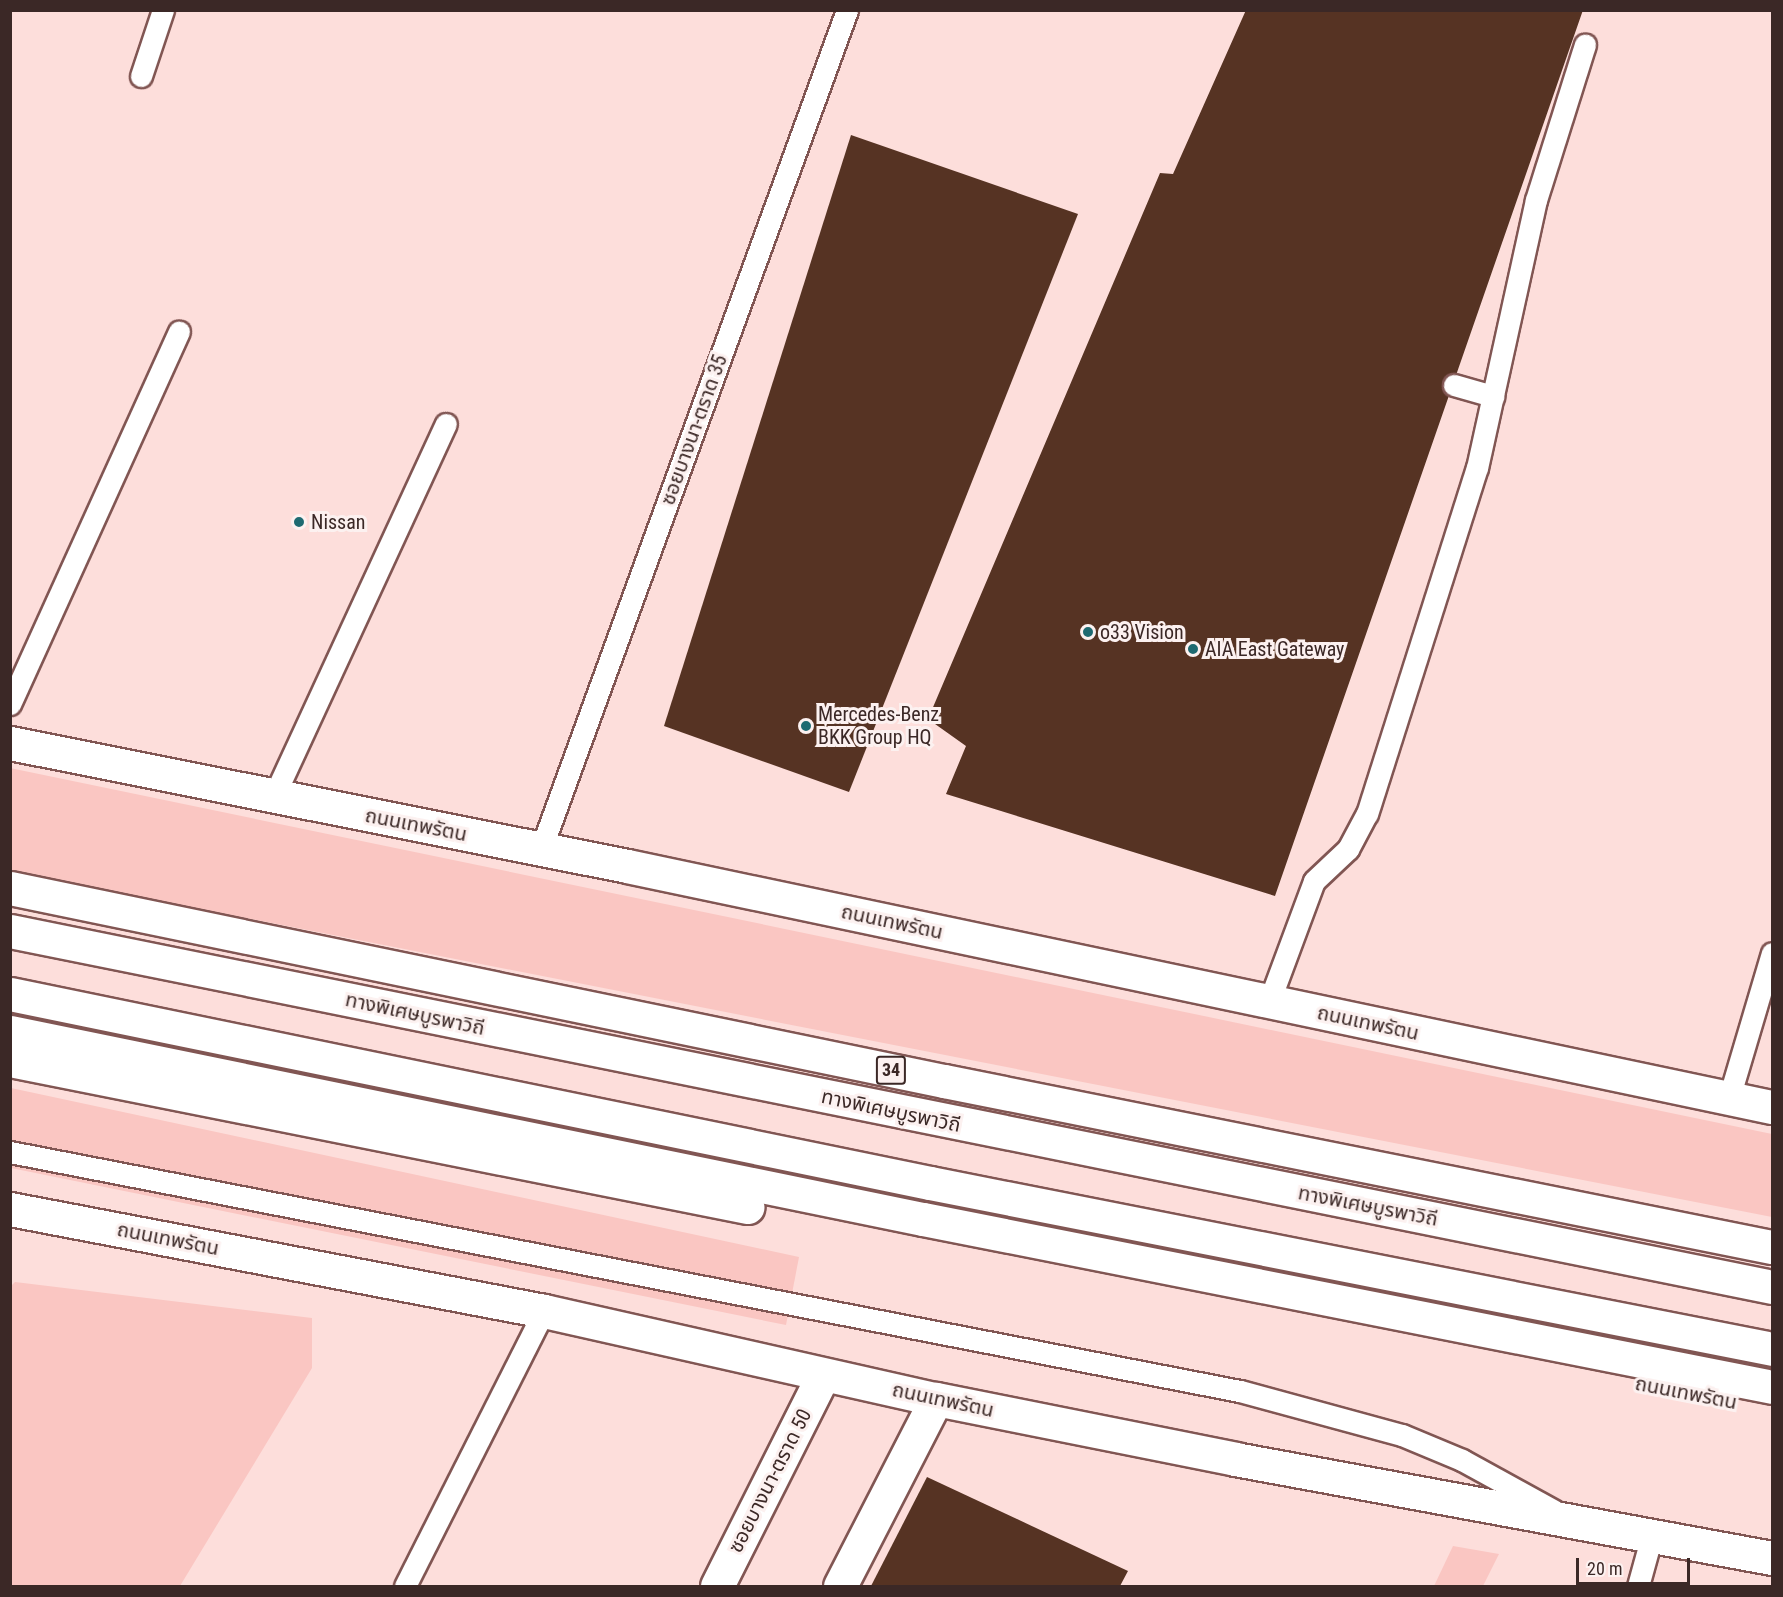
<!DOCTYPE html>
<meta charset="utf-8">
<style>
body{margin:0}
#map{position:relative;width:1783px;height:1597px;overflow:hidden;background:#fddedb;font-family:"Roboto Condensed","Noto Sans Thai",sans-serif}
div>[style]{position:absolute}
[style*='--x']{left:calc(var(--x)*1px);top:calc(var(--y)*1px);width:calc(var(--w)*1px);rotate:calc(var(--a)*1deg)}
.green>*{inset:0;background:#fac6c2}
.building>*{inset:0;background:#563323}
.roads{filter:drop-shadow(2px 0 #815653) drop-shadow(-2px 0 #815653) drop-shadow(0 2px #815653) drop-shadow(0 -2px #815653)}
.lane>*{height:21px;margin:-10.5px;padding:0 10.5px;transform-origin:10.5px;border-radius:10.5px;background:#fff}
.street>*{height:33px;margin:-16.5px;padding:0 16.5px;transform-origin:16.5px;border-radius:16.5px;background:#fff}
.secondary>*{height:33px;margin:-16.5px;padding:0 16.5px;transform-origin:16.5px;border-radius:16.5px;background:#fff}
.highway>*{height:33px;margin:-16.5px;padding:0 16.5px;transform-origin:16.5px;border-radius:16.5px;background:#fff}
.dots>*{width:16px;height:16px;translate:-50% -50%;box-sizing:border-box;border:3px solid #fcf1f0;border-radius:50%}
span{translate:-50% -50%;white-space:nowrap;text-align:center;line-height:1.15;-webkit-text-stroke:6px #fcf1f0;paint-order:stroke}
.shield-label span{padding:2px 4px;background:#fcf1f0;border:2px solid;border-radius:4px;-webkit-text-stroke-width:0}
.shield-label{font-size:18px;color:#3b2826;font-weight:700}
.street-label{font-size:20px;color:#3b2826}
.poi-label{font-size:20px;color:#3b2826}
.left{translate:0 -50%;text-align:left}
.frame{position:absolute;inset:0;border:12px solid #3b2826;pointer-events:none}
.scale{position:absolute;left:1576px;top:1558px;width:114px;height:27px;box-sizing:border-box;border:3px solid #3b2826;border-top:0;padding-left:8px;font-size:18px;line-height:21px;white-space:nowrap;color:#3b2826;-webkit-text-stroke:4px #fcf1f0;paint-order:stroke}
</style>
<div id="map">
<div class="green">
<div style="clip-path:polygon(10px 768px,1772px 1134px,1772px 1217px,11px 872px)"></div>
<div style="clip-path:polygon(11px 1088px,799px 1257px,786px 1325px,11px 1168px)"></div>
<div style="clip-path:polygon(15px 1282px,312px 1318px,312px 1368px,180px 1586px,11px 1586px,10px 1287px)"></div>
<div style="clip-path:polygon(1453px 1546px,1499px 1554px,1483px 1586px,1434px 1586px)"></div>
</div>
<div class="building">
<div style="clip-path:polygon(1246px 10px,1583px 10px,1275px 896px,946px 794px,966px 746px,928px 719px,1160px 173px,1173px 174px)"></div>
<div style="clip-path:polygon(851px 135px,1078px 214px,849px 792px,664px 726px)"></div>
<div style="clip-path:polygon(927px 1477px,1128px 1571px,1120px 1586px,871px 1586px)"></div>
</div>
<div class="roads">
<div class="lane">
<div style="--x:141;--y:76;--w:70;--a:-71.6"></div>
<div style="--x:1454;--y:385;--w:41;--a:15.8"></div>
<div style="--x:10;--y:704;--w:409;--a:-65.6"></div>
<div style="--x:273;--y:798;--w:412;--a:-65.2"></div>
<div style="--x:541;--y:849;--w:893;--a:-69.96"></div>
<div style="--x:1269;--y:1002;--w:129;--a:-69.6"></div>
<div style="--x:1314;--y:881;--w:47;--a:-43.3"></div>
<div style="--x:1348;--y:849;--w:40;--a:-62"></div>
<div style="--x:1367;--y:814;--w:363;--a:-72.4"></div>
<div style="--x:1477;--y:468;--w:274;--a:-77.6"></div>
<div style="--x:1536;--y:200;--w:163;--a:-72.5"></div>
<div style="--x:1729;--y:1098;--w:151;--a:-73.5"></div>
<div style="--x:10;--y:1152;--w:1253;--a:11"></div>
<div style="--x:1240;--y:1391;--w:168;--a:15.2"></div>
<div style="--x:1402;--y:1435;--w:65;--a:22.6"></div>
<div style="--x:1462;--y:1460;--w:104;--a:28.8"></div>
<div style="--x:405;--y:1586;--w:308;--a:-63.2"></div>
<div style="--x:1638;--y:1586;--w:53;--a:-74.6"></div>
</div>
<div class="street">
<div style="--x:717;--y:1586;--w:236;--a:-63.3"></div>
<div style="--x:840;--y:1586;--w:210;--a:-62.8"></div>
</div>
<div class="secondary">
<div style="--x:10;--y:743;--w:629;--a:11.27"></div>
<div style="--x:627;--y:866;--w:1170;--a:11.89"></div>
<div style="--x:10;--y:1209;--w:544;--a:10.81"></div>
<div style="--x:544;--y:1311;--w:402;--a:12.7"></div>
<div style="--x:936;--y:1399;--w:305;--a:11.3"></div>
<div style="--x:1235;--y:1459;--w:546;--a:10.45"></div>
</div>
<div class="highway">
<div style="--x:10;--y:888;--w:954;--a:11.68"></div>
<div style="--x:944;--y:1081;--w:844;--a:11.34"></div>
<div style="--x:10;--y:931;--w:1798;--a:11.42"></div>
<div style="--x:10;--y:994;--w:939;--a:11.61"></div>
<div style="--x:930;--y:1183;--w:858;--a:11.15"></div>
<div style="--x:10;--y:1032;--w:932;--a:11.58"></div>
<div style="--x:923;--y:1219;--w:865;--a:11.19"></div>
<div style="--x:10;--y:1060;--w:752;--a:11.28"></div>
</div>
</div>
<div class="dots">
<div style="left:299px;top:522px;background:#1e6a71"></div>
<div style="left:1088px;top:632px;background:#1e6a71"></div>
<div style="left:1193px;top:649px;background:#1e6a71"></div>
<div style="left:806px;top:726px;background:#1e6a71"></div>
</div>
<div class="shield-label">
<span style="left:891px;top:1070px">34</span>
</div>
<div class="street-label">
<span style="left:694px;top:430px;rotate:-70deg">ซอยบางนา-ตราด 35</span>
<span style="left:416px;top:825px;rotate:11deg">ถนนเทพรัตน</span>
<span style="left:892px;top:922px;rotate:12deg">ถนนเทพรัตน</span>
<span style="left:415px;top:1014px;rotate:12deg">ทางพิเศษบูรพาวิถี</span>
<span style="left:1368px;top:1023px;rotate:12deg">ถนนเทพรัตน</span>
<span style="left:891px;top:1111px;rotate:12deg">ทางพิเศษบูรพาวิถี</span>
<span style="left:1368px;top:1206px;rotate:11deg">ทางพิเศษบูรพาวิถี</span>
<span style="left:168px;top:1239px;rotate:11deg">ถนนเทพรัตน</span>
<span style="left:1686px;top:1393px;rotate:11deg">ถนนเทพรัตน</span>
<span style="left:943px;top:1400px;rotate:12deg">ถนนเทพรัตน</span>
<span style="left:770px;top:1481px;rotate:-63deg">ซอยบางนา-ตราด 50</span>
</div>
<div class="poi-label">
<span class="left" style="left:311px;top:522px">Nissan</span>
<span class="left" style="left:1100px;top:632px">o33 Vision</span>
<span class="left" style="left:1205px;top:649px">AIA East Gateway</span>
<span class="left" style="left:818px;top:726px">Mercedes-Benz<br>BKK Group HQ</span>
</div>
<div class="frame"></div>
<div class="scale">20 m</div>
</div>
